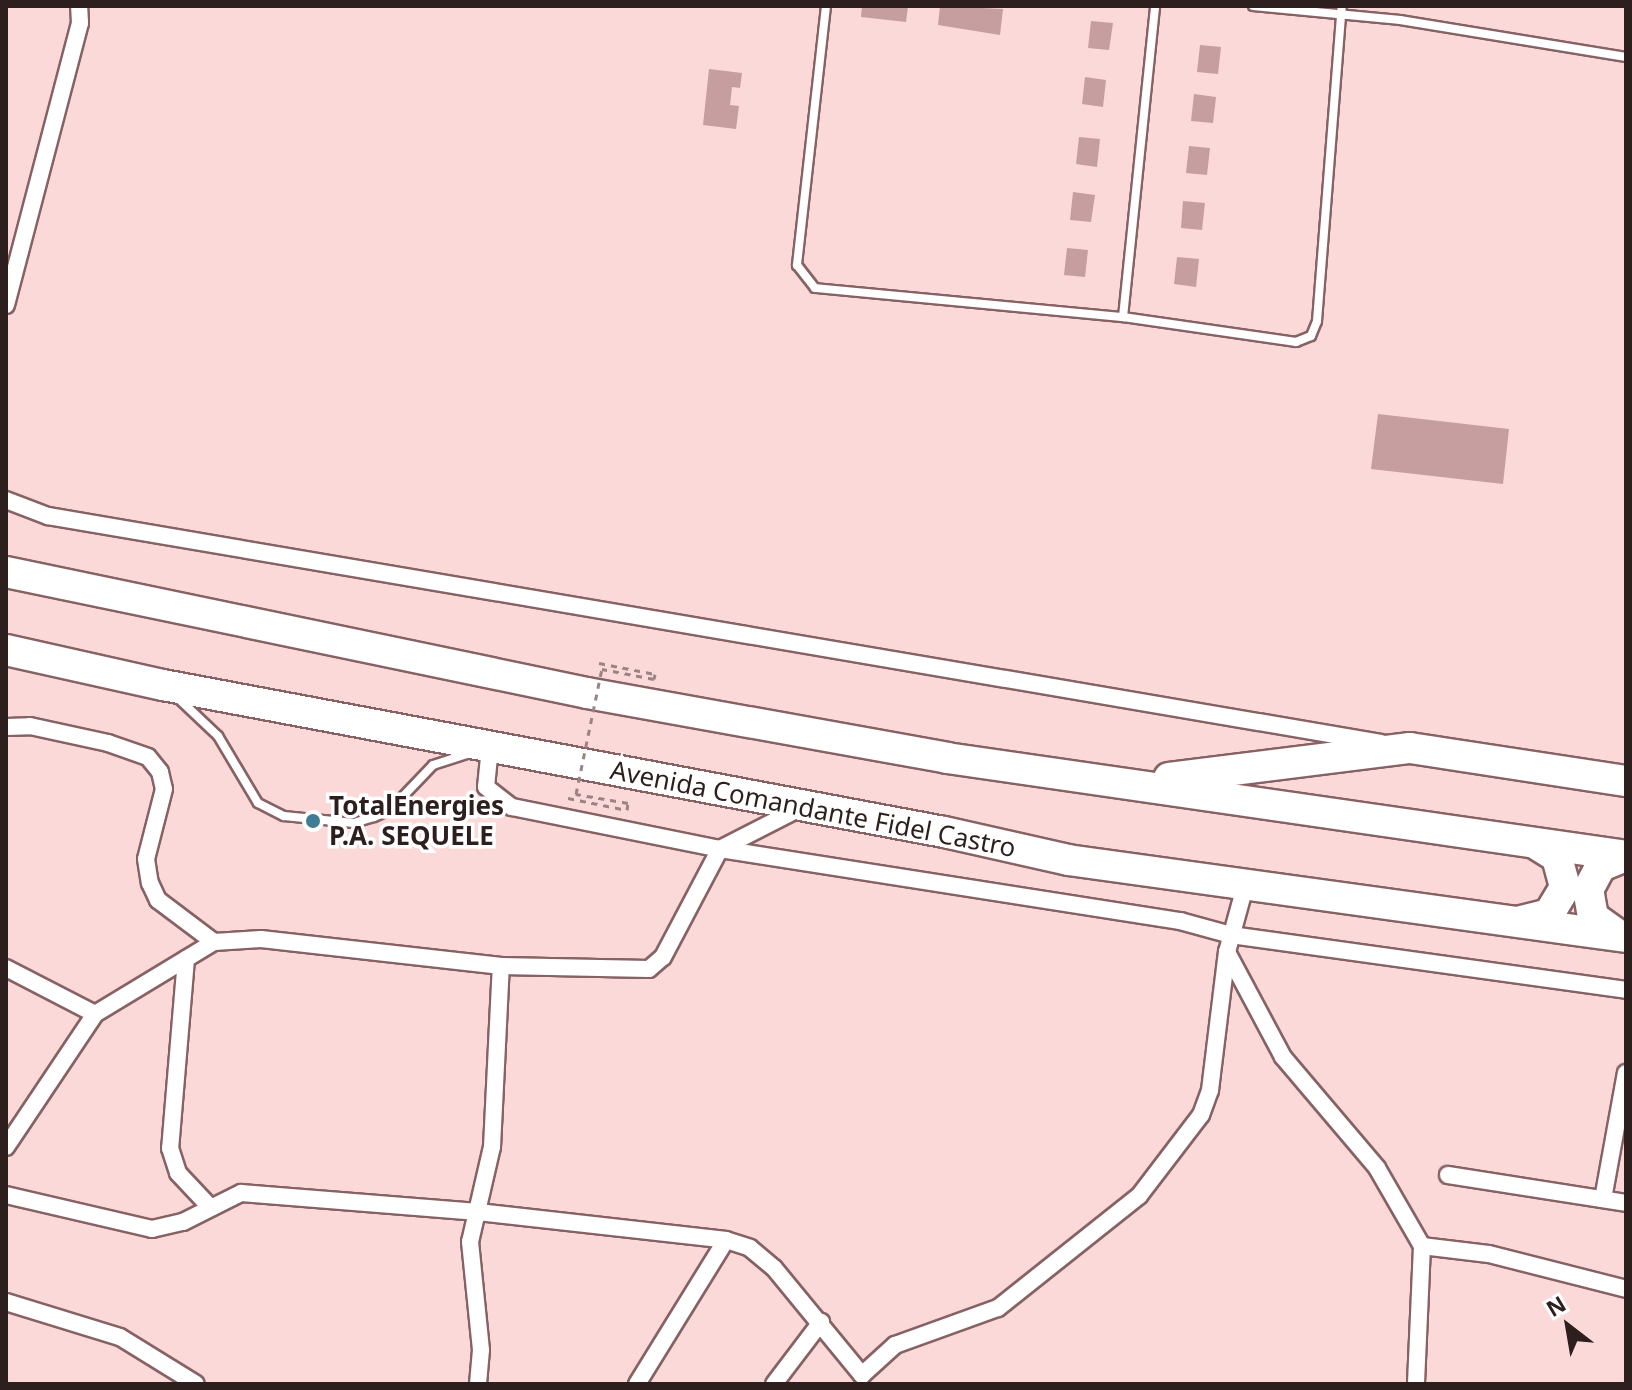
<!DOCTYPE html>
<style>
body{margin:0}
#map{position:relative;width:1632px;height:1390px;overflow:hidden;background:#fbd9d9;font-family:"Noto Sans",sans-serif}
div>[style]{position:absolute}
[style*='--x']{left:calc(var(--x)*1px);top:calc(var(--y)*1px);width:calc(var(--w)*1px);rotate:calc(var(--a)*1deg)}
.building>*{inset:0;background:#c69e9f}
.path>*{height:3px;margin-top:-1.5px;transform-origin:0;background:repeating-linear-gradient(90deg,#9c8383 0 6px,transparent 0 12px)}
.roads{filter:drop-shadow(2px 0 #876264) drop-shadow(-2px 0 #876264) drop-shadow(0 2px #876264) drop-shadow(0 -2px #876264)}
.lane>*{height:8px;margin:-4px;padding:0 4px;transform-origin:4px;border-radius:4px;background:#fff}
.street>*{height:16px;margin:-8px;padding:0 8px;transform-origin:8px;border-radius:8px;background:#fff}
.highway>*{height:30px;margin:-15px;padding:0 15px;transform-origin:15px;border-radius:15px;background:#fff}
.path-bridge>*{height:3px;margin-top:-1.5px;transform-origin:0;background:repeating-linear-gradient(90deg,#9c8383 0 6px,transparent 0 12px)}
.dots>*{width:22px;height:22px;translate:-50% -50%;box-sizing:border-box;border:4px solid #fff;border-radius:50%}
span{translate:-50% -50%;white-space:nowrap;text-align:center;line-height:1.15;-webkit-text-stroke:7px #fff;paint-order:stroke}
.poi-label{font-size:26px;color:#2e1f1f;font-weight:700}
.left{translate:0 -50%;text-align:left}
.street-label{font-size:26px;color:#2e1f1f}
.frame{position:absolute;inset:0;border:8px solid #2e1f1f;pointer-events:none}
.north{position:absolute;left:1528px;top:1286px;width:80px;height:80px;-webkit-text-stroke:6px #fff;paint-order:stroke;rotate:329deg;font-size:22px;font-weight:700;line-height:32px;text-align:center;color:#2e1f1f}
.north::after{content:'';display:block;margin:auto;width:28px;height:36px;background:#2e1f1f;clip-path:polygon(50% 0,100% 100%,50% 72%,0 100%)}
</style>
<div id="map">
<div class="building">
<div style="clip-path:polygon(862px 6px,908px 6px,906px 22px,861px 17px)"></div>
<div style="clip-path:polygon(940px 6px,1003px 9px,1000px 35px,938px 25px)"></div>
<div style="clip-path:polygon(1091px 21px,1113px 23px,1109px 50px,1088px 48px)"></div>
<div style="clip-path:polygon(1200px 45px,1221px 47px,1218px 74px,1197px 72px)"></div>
<div style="clip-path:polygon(709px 69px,742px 73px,740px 88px,732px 87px,730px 105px,739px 106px,736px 129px,703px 125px)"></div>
<div style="clip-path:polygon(1085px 77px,1106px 80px,1103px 107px,1082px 104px)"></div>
<div style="clip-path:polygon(1194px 94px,1216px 97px,1213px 123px,1191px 121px)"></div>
<div style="clip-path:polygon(1079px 137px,1100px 139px,1097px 167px,1076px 164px)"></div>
<div style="clip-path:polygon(1189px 146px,1210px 148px,1207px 175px,1186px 173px)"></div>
<div style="clip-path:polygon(1073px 192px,1095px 195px,1091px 222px,1070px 220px)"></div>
<div style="clip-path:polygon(1183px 201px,1205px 203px,1202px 230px,1181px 228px)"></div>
<div style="clip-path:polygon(1067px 248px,1088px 250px,1085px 277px,1064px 275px)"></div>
<div style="clip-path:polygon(1177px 257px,1199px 259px,1196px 287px,1174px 284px)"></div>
<div style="clip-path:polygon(1378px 414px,1509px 429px,1503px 484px,1371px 469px)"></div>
</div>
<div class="path">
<div style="--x:599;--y:663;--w:57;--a:11.1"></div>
<div style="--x:655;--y:674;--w:5;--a:101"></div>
<div style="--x:654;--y:679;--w:53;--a:-169.1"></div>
<div style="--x:568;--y:798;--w:60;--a:11.5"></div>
<div style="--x:627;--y:810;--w:7;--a:-82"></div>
<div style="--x:628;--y:803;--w:53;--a:-170.2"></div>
</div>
<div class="roads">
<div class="lane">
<div style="--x:826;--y:6;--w:261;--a:96.4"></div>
<div style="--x:797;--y:265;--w:29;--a:52"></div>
<div style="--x:815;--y:288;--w:309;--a:5.4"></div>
<div style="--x:1123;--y:317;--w:175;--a:8.2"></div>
<div style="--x:1296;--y:342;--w:16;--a:-22"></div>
<div style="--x:1311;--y:336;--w:16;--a:-68"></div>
<div style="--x:1317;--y:321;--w:316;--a:-85.5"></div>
<div style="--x:1253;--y:6;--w:148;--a:5.4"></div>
<div style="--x:1400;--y:20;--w:229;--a:9.3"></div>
<div style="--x:1123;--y:317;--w:313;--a:-84.1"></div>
<div style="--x:179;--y:699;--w:54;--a:43.5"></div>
<div style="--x:218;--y:736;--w:78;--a:59.2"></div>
<div style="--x:258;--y:803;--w:29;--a:27"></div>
<div style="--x:284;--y:816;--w:70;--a:5.7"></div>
<div style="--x:354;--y:823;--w:21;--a:-17"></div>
<div style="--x:374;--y:817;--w:17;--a:-24"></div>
<div style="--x:390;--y:810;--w:62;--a:-46.3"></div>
<div style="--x:433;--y:765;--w:35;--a:-18"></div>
</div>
<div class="street">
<div style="--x:6;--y:305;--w:292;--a:-75.3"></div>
<div style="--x:80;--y:23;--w:17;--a:-93"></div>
<div style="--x:6;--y:500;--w:45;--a:20.9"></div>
<div style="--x:48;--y:516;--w:1352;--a:9.66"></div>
<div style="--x:6;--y:727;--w:24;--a:-2"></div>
<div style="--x:30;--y:726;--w:80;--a:12.3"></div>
<div style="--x:108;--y:743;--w:42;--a:19.3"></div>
<div style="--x:148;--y:757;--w:19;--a:51"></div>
<div style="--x:160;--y:772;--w:17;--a:77"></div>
<div style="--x:164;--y:789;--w:72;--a:104.4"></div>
<div style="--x:146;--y:859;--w:24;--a:81"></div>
<div style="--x:150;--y:883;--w:19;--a:65"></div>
<div style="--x:158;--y:900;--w:70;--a:36.9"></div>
<div style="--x:490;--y:747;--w:40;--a:95.7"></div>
<div style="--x:486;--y:787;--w:33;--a:38"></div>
<div style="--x:512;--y:807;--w:212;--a:11.4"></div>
<div style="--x:720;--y:849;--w:466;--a:8.9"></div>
<div style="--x:1180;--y:921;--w:53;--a:15.4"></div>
<div style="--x:1231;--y:935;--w:399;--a:7.9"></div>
<div style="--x:1246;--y:883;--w:72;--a:105.4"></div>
<div style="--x:1227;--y:952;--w:119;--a:61.9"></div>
<div style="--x:1283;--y:1057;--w:145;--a:49.7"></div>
<div style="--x:1377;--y:1168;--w:90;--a:60"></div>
<div style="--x:1422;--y:1246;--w:138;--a:92.5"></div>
<div style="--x:186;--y:959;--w:190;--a:94.8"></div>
<div style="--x:170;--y:1148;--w:26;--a:72"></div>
<div style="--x:178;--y:1173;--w:47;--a:46.7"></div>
<div style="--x:6;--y:968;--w:100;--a:27.3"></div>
<div style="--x:6;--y:1147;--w:160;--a:-56.2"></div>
<div style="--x:95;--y:1014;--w:139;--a:-31.2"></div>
<div style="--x:214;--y:942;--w:47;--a:-3.7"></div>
<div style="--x:261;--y:939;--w:242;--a:6.4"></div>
<div style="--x:501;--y:966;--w:148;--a:1.2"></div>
<div style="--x:649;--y:969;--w:18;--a:-41"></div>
<div style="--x:663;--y:957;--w:122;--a:-62.2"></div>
<div style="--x:720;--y:849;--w:90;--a:-27.1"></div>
<div style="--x:1448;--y:1175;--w:180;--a:8.9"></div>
<div style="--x:6;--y:1195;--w:150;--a:13.1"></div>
<div style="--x:152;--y:1229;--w:32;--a:-13"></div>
<div style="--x:183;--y:1222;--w:65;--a:-26.6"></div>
<div style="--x:241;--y:1193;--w:238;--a:4.6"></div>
<div style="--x:478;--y:1212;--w:250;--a:6.4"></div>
<div style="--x:726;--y:1240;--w:25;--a:18"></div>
<div style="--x:750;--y:1248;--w:31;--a:40"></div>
<div style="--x:774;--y:1268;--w:139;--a:50.6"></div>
<div style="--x:862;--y:1375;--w:45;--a:-42.3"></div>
<div style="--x:895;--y:1345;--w:109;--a:-19.8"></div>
<div style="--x:998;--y:1308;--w:180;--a:-38.5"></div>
<div style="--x:1139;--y:1196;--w:102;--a:-52.6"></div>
<div style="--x:1201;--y:1115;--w:27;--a:-70"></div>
<div style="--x:1210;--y:1090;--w:139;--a:-83"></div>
<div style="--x:1603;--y:1199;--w:128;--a:-79.7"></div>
<div style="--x:1422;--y:1246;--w:67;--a:6.8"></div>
<div style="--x:1489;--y:1254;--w:141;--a:14.3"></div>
<div style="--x:6;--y:1302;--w:119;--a:17.1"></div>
<div style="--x:120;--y:1337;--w:89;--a:31.7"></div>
<div style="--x:478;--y:1384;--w:34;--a:-85"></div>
<div style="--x:481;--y:1350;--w:109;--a:-95.8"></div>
<div style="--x:470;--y:1242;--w:98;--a:-77"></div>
<div style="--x:492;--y:1147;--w:181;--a:-87.2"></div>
<div style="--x:637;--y:1384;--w:169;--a:-58.3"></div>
<div style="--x:774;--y:1384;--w:78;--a:-52.8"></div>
</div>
<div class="highway">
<div style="--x:6;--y:572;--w:593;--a:11.76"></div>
<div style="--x:587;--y:693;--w:366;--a:10.2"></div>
<div style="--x:947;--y:758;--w:686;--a:8.21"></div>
<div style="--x:6;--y:650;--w:161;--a:12.6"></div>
<div style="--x:163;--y:685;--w:795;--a:10.66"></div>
<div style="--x:944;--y:832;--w:127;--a:12.7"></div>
<div style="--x:1068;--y:860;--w:563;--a:7.86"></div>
<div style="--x:1169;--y:778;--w:243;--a:-7.1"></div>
<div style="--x:1410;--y:748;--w:219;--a:8.7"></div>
<div style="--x:1521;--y:921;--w:29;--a:-14"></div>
<div style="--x:1549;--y:914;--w:31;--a:-59"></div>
<div style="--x:1565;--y:887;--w:31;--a:-105"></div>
<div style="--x:1557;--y:857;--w:26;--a:-148"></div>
<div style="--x:1618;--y:935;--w:31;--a:-144"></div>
<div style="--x:1593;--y:917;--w:27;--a:-100"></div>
<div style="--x:1588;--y:890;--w:27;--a:-62"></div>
<div style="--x:1601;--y:866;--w:27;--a:-22"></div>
</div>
</div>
<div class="path-bridge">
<div style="--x:576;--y:794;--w:128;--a:-78.3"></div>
</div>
<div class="dots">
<div style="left:313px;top:821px;background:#407c94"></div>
</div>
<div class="poi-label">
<span class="left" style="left:329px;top:821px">TotalEnergies<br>P.A. SEQUELE</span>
</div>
<div class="street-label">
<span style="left:813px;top:809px;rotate:11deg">Avenida Comandante Fidel Castro</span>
</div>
<div class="frame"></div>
<div class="north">N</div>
</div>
